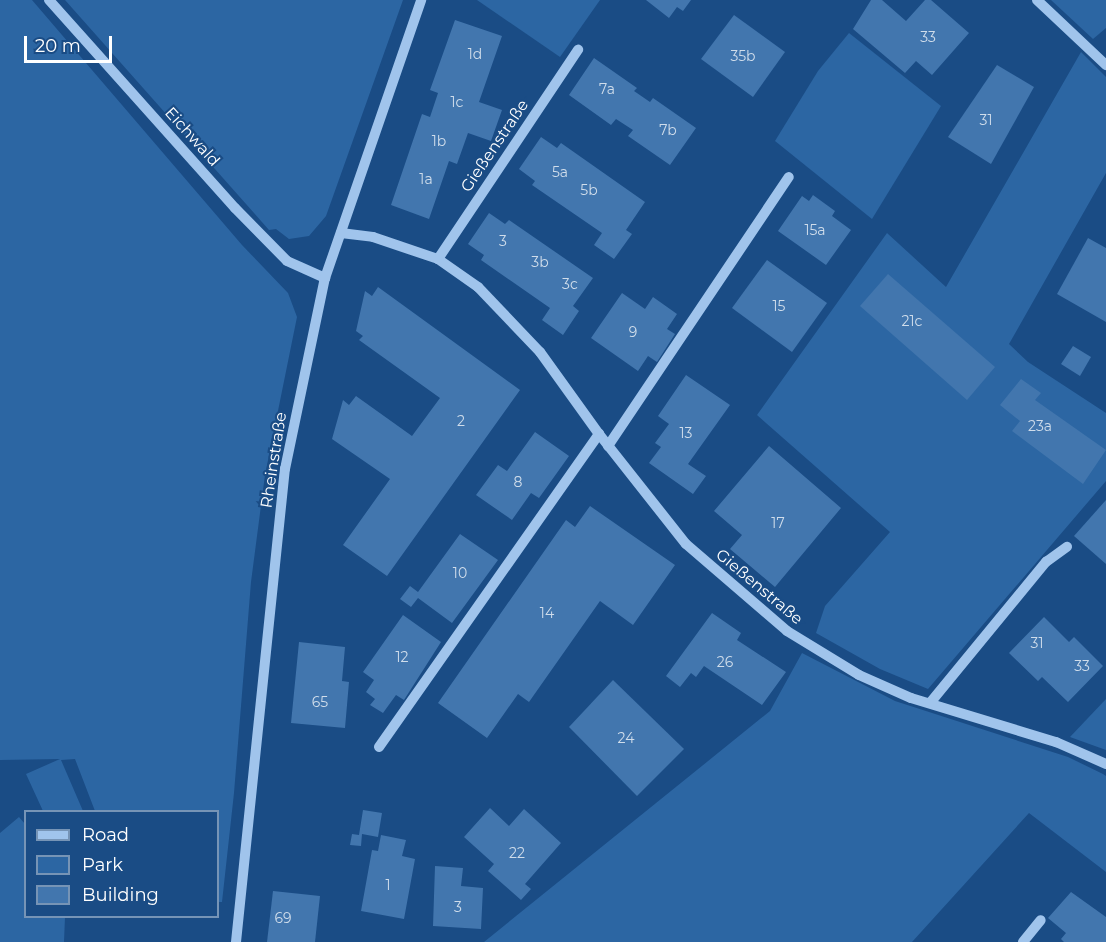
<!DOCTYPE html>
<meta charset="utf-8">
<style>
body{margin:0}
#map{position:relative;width:1106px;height:942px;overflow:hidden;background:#1a4c85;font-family:Montserrat,sans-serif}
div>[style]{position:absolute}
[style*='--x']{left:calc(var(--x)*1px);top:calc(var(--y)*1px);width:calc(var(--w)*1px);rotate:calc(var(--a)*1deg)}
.green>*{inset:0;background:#2c66a3}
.building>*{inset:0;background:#4276ae}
.minor>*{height:10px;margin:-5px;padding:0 5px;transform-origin:5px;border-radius:5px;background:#a0c4ec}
span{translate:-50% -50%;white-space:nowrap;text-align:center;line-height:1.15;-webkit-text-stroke:4.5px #1a4c85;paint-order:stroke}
.number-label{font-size:14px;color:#d0ddeb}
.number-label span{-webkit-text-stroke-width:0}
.street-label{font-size:16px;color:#fff}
.legend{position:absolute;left:24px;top:810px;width:195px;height:108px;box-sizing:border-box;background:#1a4c85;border:2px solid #7694b6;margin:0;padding:8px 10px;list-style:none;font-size:18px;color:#fff}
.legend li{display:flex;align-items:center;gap:12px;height:30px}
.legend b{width:30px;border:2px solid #7694b6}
.scale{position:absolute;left:24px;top:36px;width:88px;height:27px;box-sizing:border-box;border:3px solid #fff;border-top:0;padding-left:8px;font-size:18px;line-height:21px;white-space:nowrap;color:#fff;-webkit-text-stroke:4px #1a4c85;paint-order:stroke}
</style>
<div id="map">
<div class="green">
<div style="clip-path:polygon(0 0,32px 0,242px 245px,288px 293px,297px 317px,265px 475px,251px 582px,234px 793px,222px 902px,218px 902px,218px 812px,95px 811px,75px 759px,61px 760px,83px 811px,43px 811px,26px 774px,60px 759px,0 760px)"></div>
<div style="clip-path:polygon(65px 0,403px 0,326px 216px,309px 236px,289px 239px,276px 229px,269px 230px)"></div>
<div style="clip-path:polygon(477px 0,600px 0,560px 57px)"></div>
<div style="clip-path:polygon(1051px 0,1106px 0,1106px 28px,1093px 39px)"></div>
<div style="clip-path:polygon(849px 33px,941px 106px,872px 219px,775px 141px,818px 71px)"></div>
<div style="clip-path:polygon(1081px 52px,1106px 77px,1106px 173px,1009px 344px,1028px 362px,1106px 413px,1106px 481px,928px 689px,880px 669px,816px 633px,825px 606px,890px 532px,757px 415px,887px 233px,946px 287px)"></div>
<div style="clip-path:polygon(802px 653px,895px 701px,1068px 757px,1103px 774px,1106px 776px,1106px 872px,1029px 813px,912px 942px,484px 942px,770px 711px)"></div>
<div style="clip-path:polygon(1106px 699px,1106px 750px,1070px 737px)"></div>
<div style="clip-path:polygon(19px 817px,25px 824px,26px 916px,65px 917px,64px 942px,0 942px,0 833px)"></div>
</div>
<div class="building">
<div style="clip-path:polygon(646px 0,691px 0,683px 11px,677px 7px,669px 18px)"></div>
<div style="clip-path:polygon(871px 0,882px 0,906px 21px,925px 0,931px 0,969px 33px,932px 75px,916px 61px,905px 73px,853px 29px)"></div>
<div style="clip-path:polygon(734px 15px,785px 52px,753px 97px,701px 59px)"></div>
<div style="clip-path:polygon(455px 20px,502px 36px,479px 102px,502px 110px,491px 141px,468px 133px,457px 164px,449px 161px,429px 219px,391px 205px,422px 114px,430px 117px,438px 93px,430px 90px)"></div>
<div style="clip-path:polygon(594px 58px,637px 88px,634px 91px,650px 102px,653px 98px,696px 128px,670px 165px,628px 136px,633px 130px,616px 119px,611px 125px,569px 95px)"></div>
<div style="clip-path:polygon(997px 65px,1034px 87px,991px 164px,948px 137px)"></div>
<div style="clip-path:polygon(541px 137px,557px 148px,561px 143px,645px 202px,626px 230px,632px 234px,614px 259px,594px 245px,602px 233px,532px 185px,535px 181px,519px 169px)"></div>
<div style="clip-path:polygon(813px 195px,835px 211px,832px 216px,851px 230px,826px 265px,778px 231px,802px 196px,809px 201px)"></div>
<div style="clip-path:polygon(489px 213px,505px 224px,509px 220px,593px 278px,573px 306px,579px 311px,563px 335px,542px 320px,550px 308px,481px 260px,484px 255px,468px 244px)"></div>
<div style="clip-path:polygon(1088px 238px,1106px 248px,1106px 322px,1057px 294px)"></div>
<div style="clip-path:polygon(767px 260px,827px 303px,792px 352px,732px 308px)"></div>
<div style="clip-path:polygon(888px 274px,995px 367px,967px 400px,860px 306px)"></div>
<div style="clip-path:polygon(378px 287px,520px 390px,387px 576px,343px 545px,390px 479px,332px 439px,343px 400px,349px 405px,356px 396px,412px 436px,440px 398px,359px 340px,363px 336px,356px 331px,365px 291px,372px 296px)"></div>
<div style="clip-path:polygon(622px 293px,645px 309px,653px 297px,677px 314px,667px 329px,675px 334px,657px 362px,648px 356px,638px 371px,591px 338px)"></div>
<div style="clip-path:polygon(1073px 346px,1091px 357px,1080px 376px,1061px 364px)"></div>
<div style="clip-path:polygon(686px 375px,730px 405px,688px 464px,706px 476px,693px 494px,649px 463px,661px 447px,655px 443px,669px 424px,658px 416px)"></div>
<div style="clip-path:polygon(1021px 379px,1041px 393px,1035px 400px,1106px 450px,1083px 484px,1012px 431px,1020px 421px,1000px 405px)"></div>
<div style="clip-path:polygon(535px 432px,569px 456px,539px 498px,531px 493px,512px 520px,476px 495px,498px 465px,507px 471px)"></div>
<div style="clip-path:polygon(769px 446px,841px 508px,775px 587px,730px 549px,742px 535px,714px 511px)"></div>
<div style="clip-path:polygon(1106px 500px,1106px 564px,1074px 536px)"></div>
<div style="clip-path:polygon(590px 506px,675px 565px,633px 625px,600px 601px,529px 702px,518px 694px,487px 738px,438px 703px,566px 520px,575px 527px)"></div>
<div style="clip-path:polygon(460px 534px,498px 560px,452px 623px,418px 598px,411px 607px,400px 599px,410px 586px,418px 592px)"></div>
<div style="clip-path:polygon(712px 613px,741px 633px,737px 640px,786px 672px,762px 705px,704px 666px,696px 677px,691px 673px,680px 687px,666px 676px)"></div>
<div style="clip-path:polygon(403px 615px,441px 642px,404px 700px,396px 695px,383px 713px,370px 705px,375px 699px,366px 692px,374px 680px,363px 672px)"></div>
<div style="clip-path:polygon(1044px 617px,1069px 642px,1074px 637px,1103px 666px,1068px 702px,1042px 677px,1038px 681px,1009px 653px)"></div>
<div style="clip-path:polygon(299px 642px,345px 647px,342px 681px,349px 682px,345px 728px,291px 723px)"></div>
<div style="clip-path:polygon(613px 680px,684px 749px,637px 796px,569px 727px)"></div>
<div style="clip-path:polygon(490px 808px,509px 826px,524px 809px,561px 843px,525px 884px,531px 889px,521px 900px,488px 871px,494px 864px,464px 837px)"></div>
<div style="clip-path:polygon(363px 810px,382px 813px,378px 837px,362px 834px,361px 846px,350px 845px,352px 834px,359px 835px)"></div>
<div style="clip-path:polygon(381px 835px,406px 840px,402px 856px,415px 859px,404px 919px,361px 911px,372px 850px,378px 851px)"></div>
<div style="clip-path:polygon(435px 866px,463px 868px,461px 886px,483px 888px,481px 929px,433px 926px)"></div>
<div style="clip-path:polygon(273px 891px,320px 896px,315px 942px,267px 942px)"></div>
<div style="clip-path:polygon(1071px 892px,1106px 917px,1106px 942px,1064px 942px,1061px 939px,1066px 933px,1048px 918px)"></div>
</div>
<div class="minor">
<div style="--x:49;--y:0;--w:279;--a:48.2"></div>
<div style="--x:235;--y:208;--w:74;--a:45.5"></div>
<div style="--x:287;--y:261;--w:42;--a:24.1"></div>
<div style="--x:1037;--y:0;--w:95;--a:43.3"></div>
<div style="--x:341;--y:233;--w:32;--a:7"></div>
<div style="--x:373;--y:237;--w:69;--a:18.7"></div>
<div style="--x:438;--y:259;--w:49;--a:35"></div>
<div style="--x:478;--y:287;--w:90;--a:46.4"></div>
<div style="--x:540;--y:352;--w:101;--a:54.3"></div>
<div style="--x:599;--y:434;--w:140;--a:51.7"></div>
<div style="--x:686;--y:544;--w:133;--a:40.7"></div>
<div style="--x:787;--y:631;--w:84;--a:31.4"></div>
<div style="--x:859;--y:675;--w:57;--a:23.9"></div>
<div style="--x:911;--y:698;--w:152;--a:16.9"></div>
<div style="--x:1056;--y:742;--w:55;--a:23.7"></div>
<div style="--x:438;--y:259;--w:252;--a:-56.2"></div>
<div style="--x:608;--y:446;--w:324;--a:-56.1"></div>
<div style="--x:930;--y:703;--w:183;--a:-50.6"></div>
<div style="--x:1046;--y:562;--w:26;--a:-36"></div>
<div style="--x:379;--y:747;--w:383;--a:-54.9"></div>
<div style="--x:236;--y:942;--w:476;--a:-84.1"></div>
<div style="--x:285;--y:469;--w:195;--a:-78.2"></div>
<div style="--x:325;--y:278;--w:294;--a:-70.9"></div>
<div style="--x:1023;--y:942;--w:28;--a:-51"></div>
</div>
<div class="number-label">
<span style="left:928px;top:37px">33</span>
<span style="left:475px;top:54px">1d</span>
<span style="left:743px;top:56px">35b</span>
<span style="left:607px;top:89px">7a</span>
<span style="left:457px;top:102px">1c</span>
<span style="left:986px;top:120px">31</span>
<span style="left:668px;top:130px">7b</span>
<span style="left:439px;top:141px">1b</span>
<span style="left:560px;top:172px">5a</span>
<span style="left:426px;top:179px">1a</span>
<span style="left:589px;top:190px">5b</span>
<span style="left:815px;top:230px">15a</span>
<span style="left:503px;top:241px">3</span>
<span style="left:540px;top:262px">3b</span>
<span style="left:570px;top:284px">3c</span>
<span style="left:779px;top:306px">15</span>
<span style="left:912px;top:321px">21c</span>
<span style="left:633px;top:332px">9</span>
<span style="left:461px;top:421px">2</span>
<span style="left:1040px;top:426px">23a</span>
<span style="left:686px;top:433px">13</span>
<span style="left:518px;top:482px">8</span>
<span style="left:778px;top:523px">17</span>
<span style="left:460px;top:573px">10</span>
<span style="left:547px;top:613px">14</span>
<span style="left:1037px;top:643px">31</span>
<span style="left:402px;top:657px">12</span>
<span style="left:725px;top:662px">26</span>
<span style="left:1082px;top:666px">33</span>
<span style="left:320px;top:702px">65</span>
<span style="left:626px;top:738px">24</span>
<span style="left:517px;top:853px">22</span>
<span style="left:388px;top:885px">1</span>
<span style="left:458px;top:907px">3</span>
<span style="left:283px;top:918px">69</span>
</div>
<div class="street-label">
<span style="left:192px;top:137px;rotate:48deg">Eichwald</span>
<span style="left:495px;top:146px;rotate:-56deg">Gießenstraße</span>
<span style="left:274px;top:460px;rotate:-81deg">Rheinstraße</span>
<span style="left:759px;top:587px;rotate:40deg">Gießenstraße</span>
</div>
<ul class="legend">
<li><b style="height:8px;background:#a0c4ec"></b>Road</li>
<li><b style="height:16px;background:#2c66a3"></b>Park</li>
<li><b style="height:16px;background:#4276ae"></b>Building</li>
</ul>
<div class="scale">20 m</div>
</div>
